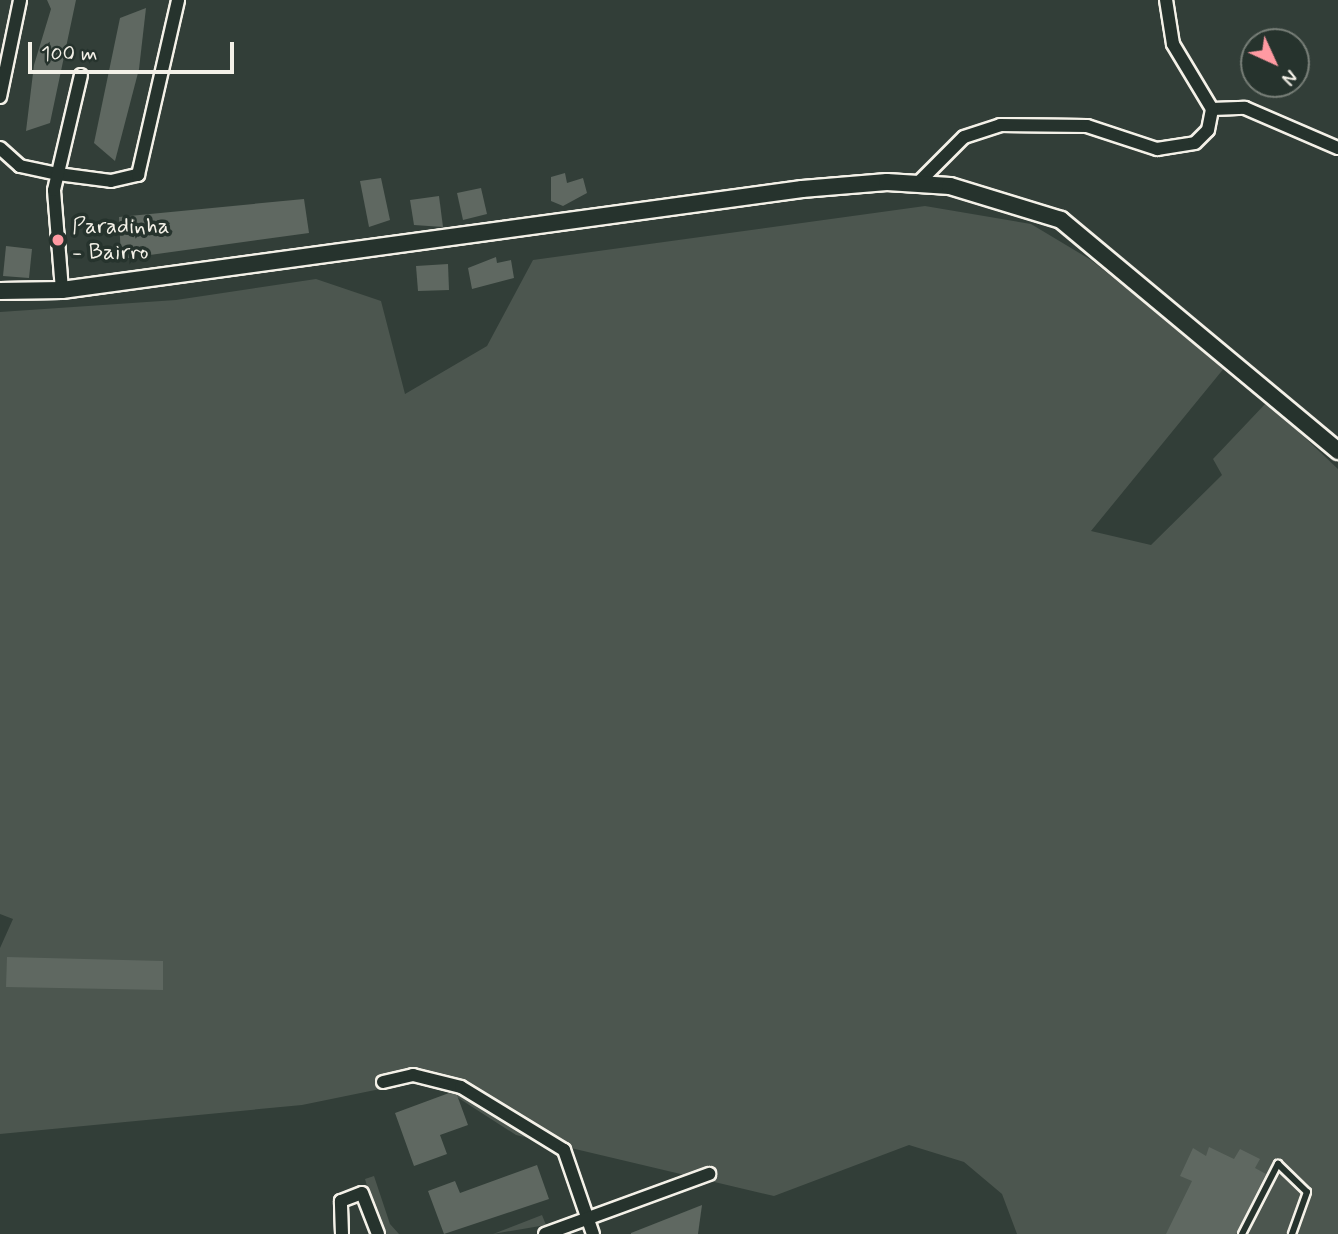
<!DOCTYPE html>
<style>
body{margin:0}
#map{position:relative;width:1338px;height:1234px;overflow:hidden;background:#323e38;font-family:Mynerve,sans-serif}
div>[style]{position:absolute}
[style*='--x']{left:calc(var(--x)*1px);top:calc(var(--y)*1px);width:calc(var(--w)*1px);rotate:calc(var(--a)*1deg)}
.green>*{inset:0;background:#4c564f}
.building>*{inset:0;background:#5f6861}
.roads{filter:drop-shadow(2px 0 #f4f1e8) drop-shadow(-2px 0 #f4f1e8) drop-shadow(0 2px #f4f1e8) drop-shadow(0 -2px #f4f1e8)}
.lane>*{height:6px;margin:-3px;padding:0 3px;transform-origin:3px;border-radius:3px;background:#26332d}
.street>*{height:12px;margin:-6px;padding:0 6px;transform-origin:6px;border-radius:6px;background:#26332d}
.secondary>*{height:16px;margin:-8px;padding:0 8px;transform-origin:8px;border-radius:8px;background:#26332d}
.dots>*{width:19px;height:19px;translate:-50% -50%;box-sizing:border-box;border:4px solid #26332d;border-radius:50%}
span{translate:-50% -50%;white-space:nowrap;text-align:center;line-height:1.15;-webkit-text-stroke:7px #26332d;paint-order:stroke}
.poi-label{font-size:23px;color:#f4f1e8}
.left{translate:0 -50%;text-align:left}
.north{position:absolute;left:1240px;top:28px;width:70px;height:70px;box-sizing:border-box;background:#26332d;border:2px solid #787f78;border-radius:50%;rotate:135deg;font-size:19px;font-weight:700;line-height:28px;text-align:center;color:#f4f1e8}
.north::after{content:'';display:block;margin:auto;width:24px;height:32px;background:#ff9aa2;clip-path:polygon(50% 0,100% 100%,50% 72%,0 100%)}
.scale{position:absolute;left:28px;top:42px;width:206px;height:32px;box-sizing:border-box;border:4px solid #f4f1e8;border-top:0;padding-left:9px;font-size:21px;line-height:24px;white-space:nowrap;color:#f4f1e8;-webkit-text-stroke:5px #26332d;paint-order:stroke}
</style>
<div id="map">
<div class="green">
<div style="clip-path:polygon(925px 206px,1031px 224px,1091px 260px,1225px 367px,1091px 531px,1151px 545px,1222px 475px,1213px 459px,1267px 402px,1338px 469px,1338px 1234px,1017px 1234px,1002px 1194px,964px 1162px,909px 1145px,774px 1196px,516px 1135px,429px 1079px,302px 1105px,0 1134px,0 948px,13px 919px,0 914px,0 312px,176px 300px,316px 279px,381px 301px,405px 394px,487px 346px,533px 260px)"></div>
<div style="clip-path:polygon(374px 1176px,390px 1224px,399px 1234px,386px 1234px,375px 1213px,365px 1179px)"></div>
<div style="clip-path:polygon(542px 1215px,546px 1225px,493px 1234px)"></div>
</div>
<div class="building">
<div style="clip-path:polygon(47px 0,76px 0,50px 123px,26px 131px,34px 65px,51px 9px)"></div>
<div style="clip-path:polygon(146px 8px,139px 69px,115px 161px,94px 143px,120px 18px)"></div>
<div style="clip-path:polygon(565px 173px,567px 183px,583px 178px,587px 193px,563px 206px,551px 201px,551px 177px)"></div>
<div style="clip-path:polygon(381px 178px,390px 220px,369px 227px,360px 181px)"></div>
<div style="clip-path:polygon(481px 188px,487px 214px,463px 220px,457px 193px)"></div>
<div style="clip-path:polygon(439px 196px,443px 227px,414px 225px,410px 200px)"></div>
<div style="clip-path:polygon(304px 199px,309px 233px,121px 259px,119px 217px)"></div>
<div style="clip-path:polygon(6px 246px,32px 249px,29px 278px,3px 276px)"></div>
<div style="clip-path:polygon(496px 257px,497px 263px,511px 260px,514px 278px,472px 289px,468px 268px)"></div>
<div style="clip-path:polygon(448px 264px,449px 290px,418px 291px,416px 266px)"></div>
<div style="clip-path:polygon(7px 957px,163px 961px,163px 990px,6px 987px)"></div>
<div style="clip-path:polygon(449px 1093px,457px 1095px,468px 1125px,440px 1135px,447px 1154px,414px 1166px,395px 1113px)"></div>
<div style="clip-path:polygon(1209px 1147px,1234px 1159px,1240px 1149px,1260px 1159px,1255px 1168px,1266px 1174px,1236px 1234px,1166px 1234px,1192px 1181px,1180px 1176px,1193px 1148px,1206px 1156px)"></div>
<div style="clip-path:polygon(537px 1165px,549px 1199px,444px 1234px,428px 1191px,455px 1181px,460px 1193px)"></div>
<div style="clip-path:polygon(702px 1205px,698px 1234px,631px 1234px,631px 1233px)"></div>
</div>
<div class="roads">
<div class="lane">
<div style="--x:1242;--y:1234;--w:79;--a:-62.8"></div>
<div style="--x:1278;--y:1164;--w:40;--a:44"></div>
<div style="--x:1307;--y:1192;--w:45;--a:109.7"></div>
</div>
<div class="street">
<div style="--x:0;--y:97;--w:99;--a:-78.3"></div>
<div style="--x:1212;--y:109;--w:33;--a:-2"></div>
<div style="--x:1245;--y:108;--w:101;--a:23.3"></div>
<div style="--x:0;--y:148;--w:27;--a:42"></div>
<div style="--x:20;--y:166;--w:39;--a:12"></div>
<div style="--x:58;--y:174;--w:53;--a:7.5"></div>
<div style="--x:111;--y:181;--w:28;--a:-13"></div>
<div style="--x:138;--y:175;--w:180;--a:-77.1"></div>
<div style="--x:917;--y:184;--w:66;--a:-45"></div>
<div style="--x:964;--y:137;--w:38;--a:-18"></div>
<div style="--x:1000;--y:125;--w:87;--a:0.7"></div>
<div style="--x:1087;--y:126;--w:74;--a:18.2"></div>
<div style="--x:1157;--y:149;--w:38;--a:-9"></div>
<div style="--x:1195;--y:143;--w:18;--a:-45"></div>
<div style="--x:1208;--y:130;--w:21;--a:-79"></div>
<div style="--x:1212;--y:109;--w:76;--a:-121"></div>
<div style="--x:1173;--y:44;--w:45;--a:-99"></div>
<div style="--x:62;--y:290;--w:100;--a:-94.6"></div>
<div style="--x:54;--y:190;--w:118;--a:-76.8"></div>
<div style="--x:383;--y:1082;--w:31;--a:-13"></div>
<div style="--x:413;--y:1075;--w:49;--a:14"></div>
<div style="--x:461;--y:1087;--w:121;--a:31.5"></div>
<div style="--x:564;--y:1150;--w:89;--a:71"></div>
<div style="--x:342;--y:1234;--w:33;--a:-92"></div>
<div style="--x:341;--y:1201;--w:22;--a:-21"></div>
<div style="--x:362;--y:1193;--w:44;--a:68.7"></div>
<div style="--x:545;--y:1234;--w:175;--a:-20.1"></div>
</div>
<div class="secondary">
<div style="--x:0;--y:291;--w:62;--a:-0.9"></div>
<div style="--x:62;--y:290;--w:747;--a:-7.77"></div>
<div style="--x:802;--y:189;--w:85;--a:-4.7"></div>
<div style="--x:887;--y:182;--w:63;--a:3.6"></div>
<div style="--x:950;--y:186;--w:116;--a:17"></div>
<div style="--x:1061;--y:220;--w:361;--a:39.8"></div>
</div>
</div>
<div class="dots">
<div style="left:58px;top:240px;background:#ff9aa2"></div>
</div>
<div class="poi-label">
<span class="left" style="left:72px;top:240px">Paradinha<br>- Bairro</span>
</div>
<div class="north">N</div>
<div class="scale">100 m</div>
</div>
